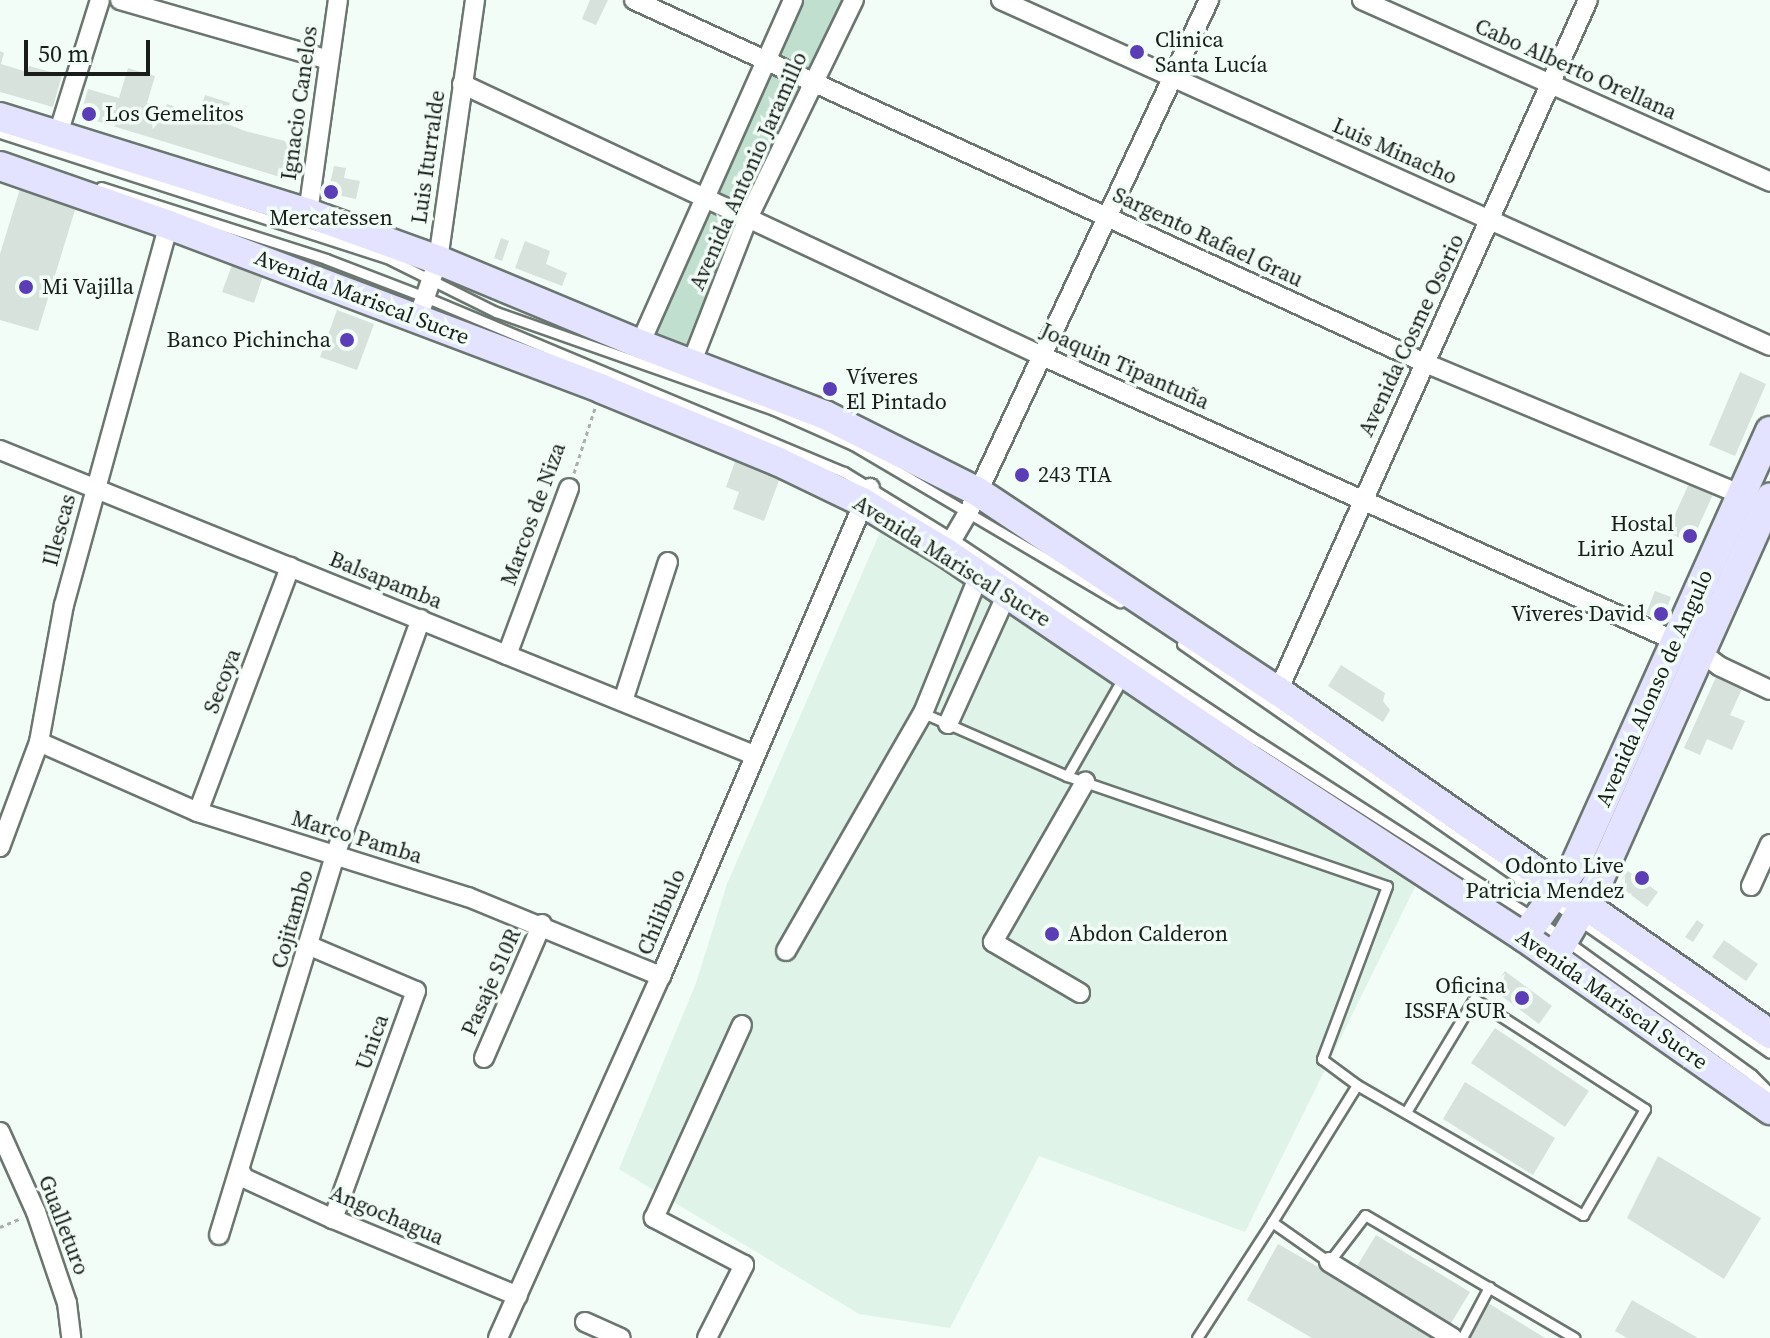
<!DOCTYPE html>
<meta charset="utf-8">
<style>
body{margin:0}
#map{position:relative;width:1770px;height:1338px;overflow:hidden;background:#f1fdf6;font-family:"Source Serif 4",serif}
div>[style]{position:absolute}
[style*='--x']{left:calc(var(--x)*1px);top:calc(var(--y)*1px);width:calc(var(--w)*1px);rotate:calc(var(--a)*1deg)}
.built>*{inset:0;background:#dff3e8}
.green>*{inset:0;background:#c0dfce}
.building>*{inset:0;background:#d6e2db}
.path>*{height:3px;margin-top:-1.5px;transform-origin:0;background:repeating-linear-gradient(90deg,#a8b1ac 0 4px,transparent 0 8px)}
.roads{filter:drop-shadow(2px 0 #6b7670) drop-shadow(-2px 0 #6b7670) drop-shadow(0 2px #6b7670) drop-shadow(0 -2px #6b7670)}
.service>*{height:9px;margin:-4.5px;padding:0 4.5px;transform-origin:4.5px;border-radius:4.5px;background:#fff}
.minor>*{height:18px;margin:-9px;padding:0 9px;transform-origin:9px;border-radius:9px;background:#fff}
.primary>*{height:28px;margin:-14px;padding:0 14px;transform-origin:14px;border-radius:14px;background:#e3e2ff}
.dots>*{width:22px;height:22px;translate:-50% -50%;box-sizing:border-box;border:4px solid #f1fdf6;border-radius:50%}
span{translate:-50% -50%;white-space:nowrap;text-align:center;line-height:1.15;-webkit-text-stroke:7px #f1fdf6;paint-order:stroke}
.poi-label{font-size:22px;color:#191e1b}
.left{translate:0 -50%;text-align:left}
.right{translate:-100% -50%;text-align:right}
.street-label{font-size:22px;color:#191e1b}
.scale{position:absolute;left:24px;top:40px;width:126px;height:36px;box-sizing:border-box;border:4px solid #191e1b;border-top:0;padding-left:10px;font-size:24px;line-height:28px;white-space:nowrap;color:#191e1b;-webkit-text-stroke:6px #f1fdf6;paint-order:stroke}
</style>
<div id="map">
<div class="built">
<div style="clip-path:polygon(881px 530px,1007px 594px,1416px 885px,1245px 1232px,1039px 1156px,950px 1328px,859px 1314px,619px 1169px,696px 983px,727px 884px)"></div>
</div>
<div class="green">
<div style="clip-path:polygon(793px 0,854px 0,691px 364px,640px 344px)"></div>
</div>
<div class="building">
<div style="clip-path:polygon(590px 0,608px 0,596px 25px,582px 19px)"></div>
<div style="clip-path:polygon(0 51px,4px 53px,1px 64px,27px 72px,29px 66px,62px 75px,53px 107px,0 92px)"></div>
<div style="clip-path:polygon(128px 68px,155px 76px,147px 103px,165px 108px,167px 104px,199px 114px,205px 95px,230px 103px,223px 122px,245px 131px,305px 146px,297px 176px,293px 181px,80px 116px,88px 89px,119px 98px)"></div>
<div style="clip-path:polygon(334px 166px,346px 168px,344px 178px,360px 181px,356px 199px,328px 193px)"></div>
<div style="clip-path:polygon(22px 182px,78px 200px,38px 331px,0 320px,0 254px)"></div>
<div style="clip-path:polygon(501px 238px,509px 241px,502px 261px,494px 258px)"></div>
<div style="clip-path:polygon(525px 241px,550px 251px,546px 264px,567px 273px,562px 286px,515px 268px)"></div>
<div style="clip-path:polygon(232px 265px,263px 276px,254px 303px,222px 292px)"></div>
<div style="clip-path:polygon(337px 310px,374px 324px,357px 370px,320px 357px)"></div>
<div style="clip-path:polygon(1740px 372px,1766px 384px,1735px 456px,1709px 445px)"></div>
<div style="clip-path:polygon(736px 459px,781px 475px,764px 521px,733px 509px,739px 492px,726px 487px)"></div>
<div style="clip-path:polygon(1691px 479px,1715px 490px,1691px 543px,1667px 532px)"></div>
<div style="clip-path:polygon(1655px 591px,1671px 597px,1662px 621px,1646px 614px)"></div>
<div style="clip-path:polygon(1341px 665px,1385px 693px,1383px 701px,1390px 710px,1383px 722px,1328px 686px)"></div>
<div style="clip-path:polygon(1716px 677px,1742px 689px,1730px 715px,1745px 721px,1732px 750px,1707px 739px,1700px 755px,1684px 748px)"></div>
<div style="clip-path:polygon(1628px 871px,1658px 892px,1647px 907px,1622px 888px,1621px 880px)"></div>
<div style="clip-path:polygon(1697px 920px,1704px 925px,1693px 942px,1685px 937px)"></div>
<div style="clip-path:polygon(1724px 940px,1758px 964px,1746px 981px,1712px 957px)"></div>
<div style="clip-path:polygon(1505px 971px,1552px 1006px,1539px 1024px,1492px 989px)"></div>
<div style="clip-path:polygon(1495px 1028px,1589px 1091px,1565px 1127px,1471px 1063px)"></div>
<div style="clip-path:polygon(1465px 1082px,1555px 1138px,1533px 1175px,1443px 1119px)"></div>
<div style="clip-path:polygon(1658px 1156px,1761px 1218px,1724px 1279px,1627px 1218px)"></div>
<div style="clip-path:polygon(1376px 1235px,1470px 1292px,1448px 1328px,1354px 1271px)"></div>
<div style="clip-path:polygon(1278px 1244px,1442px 1338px,1312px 1338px,1247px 1300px)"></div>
<div style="clip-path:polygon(1632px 1300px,1698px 1338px,1627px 1338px,1615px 1331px)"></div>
<div style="clip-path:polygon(1485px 1301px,1545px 1338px,1464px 1338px)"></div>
</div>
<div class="path">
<div style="--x:574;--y:473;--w:68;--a:-72.1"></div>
<div style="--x:0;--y:1227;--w:21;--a:-23"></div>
</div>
<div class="roads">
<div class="service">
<div style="--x:0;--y:133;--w:407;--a:17.9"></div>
<div style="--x:387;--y:258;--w:122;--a:26.4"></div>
<div style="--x:496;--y:312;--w:295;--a:19.4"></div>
<div style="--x:774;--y:410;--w:86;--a:23.9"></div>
<div style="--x:853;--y:445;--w:310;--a:30.5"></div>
<div style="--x:101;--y:187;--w:236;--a:17.7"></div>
<div style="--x:326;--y:259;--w:106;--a:21"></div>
<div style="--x:425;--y:297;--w:454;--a:22.7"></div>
<div style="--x:844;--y:472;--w:128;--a:31.6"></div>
<div style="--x:953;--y:539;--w:367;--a:33.6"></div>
<div style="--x:1259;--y:742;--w:329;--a:32.6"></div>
<div style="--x:1536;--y:919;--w:266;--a:35.8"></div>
<div style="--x:1752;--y:1075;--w:25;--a:45"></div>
<div style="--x:1182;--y:644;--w:716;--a:34.82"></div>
<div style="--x:923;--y:713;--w:157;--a:23.6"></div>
<div style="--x:1067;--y:776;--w:338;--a:19"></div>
<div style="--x:1387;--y:886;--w:185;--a:110.6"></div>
<div style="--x:1322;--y:1059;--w:44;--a:36.6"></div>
<div style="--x:1067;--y:776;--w:113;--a:-60.3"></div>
<div style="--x:1272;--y:1222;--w:161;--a:-58.2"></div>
<div style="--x:1357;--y:1085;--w:261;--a:29.9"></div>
<div style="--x:1583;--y:1215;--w:123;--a:-59.7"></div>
<div style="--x:1645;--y:1109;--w:203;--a:-147.2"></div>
<div style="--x:1474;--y:999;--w:132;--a:121"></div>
<div style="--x:1197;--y:1338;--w:138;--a:-57.1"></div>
<div style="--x:1272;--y:1222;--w:70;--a:35.1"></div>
<div style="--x:1329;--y:1262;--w:59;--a:-52.5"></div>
<div style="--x:1365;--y:1215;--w:243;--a:30.4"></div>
<div style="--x:1462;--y:1338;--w:58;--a:-62.1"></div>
</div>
<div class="minor">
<div style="--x:120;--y:0;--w:217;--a:16"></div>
<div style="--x:634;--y:0;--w:870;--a:24.65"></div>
<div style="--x:1425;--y:363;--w:351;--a:22.6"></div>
<div style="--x:1001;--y:0;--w:843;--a:24.22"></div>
<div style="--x:1362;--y:0;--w:447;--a:24"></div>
<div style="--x:462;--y:84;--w:638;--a:25.12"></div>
<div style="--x:1040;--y:355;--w:726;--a:24.23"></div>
<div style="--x:1702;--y:653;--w:21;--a:37"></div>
<div style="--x:1719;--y:666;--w:56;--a:25.2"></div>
<div style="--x:58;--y:134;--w:140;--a:-72.6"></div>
<div style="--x:308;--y:213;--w:215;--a:-82"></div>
<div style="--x:418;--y:318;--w:61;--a:-71"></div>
<div style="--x:438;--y:260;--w:263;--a:-81.9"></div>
<div style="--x:640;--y:344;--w:376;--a:-66"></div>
<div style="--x:691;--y:364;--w:155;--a:-68.7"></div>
<div style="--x:747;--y:220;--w:245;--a:-64.1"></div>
<div style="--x:0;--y:450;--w:813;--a:22.02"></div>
<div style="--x:945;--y:552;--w:48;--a:-59.7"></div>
<div style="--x:969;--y:511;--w:565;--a:-64.84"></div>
<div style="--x:507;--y:655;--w:178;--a:-69.6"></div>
<div style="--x:1278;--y:691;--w:757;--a:-65.84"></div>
<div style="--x:623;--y:701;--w:146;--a:-72.1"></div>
<div style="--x:948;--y:724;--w:143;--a:-65.6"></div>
<div style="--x:39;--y:742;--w:174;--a:23.8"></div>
<div style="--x:198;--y:812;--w:283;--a:17.5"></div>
<div style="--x:468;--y:897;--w:209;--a:22.3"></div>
<div style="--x:198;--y:812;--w:262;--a:-69.4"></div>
<div style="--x:0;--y:847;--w:112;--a:-69.6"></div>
<div style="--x:39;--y:742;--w:139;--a:-79.7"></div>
<div style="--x:64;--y:605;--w:394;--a:-74.6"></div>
<div style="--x:1751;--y:886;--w:46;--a:-65.7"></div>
<div style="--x:310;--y:946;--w:115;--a:23"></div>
<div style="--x:416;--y:991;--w:243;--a:110"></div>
<div style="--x:786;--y:951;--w:275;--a:-60.1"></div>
<div style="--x:923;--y:713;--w:149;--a:-67.9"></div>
<div style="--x:1080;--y:993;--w:101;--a:-149.6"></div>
<div style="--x:993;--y:942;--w:185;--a:-60.1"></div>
<div style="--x:484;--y:1058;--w:146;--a:-66.6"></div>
<div style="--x:0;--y:1132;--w:88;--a:65.8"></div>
<div style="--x:36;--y:1212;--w:96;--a:71.2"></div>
<div style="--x:67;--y:1303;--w:35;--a:83"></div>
<div style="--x:241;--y:1172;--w:7;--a:63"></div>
<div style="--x:244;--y:1178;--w:98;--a:24.7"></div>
<div style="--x:333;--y:1219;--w:200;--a:22.6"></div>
<div style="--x:219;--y:1235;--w:397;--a:-73"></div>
<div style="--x:335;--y:855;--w:251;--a:-70"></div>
<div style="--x:1329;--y:1262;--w:145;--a:31.5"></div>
<div style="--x:585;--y:1322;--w:39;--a:24"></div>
<div style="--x:498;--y:1338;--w:397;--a:-65.8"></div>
<div style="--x:661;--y:976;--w:531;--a:-66.82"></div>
<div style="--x:707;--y:1338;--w:82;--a:-63.1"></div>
<div style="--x:744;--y:1265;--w:102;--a:-152.4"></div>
<div style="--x:654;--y:1218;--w:212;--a:-65.5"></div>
</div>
<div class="primary">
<div style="--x:0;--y:117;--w:323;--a:17.3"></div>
<div style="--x:308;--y:213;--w:138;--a:19.9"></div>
<div style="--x:438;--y:260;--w:219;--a:22.6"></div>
<div style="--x:640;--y:344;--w:198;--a:21"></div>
<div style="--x:825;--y:415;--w:171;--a:26.7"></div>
<div style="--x:978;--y:492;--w:360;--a:33.6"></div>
<div style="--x:1278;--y:691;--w:600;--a:34.88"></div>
<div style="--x:0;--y:166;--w:179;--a:19.2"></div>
<div style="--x:169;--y:225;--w:463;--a:20.7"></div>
<div style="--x:602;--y:389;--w:191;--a:22.4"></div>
<div style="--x:779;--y:462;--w:92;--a:25.7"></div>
<div style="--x:862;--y:502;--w:97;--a:31.1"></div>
<div style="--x:945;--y:552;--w:360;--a:34.1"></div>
<div style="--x:1243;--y:754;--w:335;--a:33.1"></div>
<div style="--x:1524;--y:937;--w:301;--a:35.1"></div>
<div style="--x:1524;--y:937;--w:86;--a:-54.5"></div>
<div style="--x:1574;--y:867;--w:478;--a:-65.8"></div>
<div style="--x:1554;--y:957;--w:89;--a:-59.7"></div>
<div style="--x:1599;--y:880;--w:419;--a:-65.9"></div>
</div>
</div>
<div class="dots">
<div style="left:1137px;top:52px;background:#5b3eb6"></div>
<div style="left:89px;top:114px;background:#5b3eb6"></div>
<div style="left:331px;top:192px;background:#5b3eb6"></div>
<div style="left:26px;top:287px;background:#5b3eb6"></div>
<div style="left:347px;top:340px;background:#5b3eb6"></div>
<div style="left:830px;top:389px;background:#5b3eb6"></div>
<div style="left:1022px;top:475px;background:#5b3eb6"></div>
<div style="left:1690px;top:536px;background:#5b3eb6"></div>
<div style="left:1661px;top:614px;background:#5b3eb6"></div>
<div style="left:1642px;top:878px;background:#5b3eb6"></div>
<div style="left:1052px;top:934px;background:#5b3eb6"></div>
<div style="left:1522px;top:998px;background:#5b3eb6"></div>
</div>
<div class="poi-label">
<span class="left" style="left:1155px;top:52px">Clinica<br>Santa Lucía</span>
<span class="left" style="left:105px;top:114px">Los Gemelitos</span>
<span style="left:331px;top:218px">Mercatessen</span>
<span class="left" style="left:42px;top:287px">Mi Vajilla</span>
<span class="right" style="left:331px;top:340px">Banco Pichincha</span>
<span class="left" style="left:846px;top:389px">Víveres<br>El Pintado</span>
<span class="left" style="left:1038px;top:475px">243 TIA</span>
<span class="right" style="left:1674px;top:536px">Hostal<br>Lirio Azul</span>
<span class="right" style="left:1645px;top:614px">Viveres David</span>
<span class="right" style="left:1624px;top:878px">Odonto Live<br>Patricia Mendez</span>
<span class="left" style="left:1068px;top:934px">Abdon Calderon</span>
<span class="right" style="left:1506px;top:998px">Oficina<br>ISSFA SUR</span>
</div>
<div class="street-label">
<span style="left:1576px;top:69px;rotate:24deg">Cabo Alberto Orellana</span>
<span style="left:299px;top:103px;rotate:-82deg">Ignacio Canelos</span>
<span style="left:1395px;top:151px;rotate:24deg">Luis Minacho</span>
<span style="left:428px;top:157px;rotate:-82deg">Luis Iturralde</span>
<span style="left:748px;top:171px;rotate:-66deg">Avenida Antonio Jaramillo</span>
<span style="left:1208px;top:237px;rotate:25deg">Sargento Rafael Grau</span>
<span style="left:362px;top:297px;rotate:21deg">Avenida Mariscal Sucre</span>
<span style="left:1411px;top:335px;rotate:-65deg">Avenida Cosme Osorio</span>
<span style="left:1125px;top:366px;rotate:24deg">Joaquin Tipantuña</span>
<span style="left:533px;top:514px;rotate:-70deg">Marcos de Niza</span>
<span style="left:59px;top:530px;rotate:-75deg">Illescas</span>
<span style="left:952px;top:561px;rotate:32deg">Avenida Mariscal Sucre</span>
<span style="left:386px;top:580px;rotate:22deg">Balsapamba</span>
<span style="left:222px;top:681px;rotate:-69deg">Secoya</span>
<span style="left:1654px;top:688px;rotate:-66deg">Avenida Alonso de Angulo</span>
<span style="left:357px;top:837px;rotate:17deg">Marco Pamba</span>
<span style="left:661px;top:912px;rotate:-67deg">Chilibulo</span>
<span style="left:292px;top:919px;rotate:-74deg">Cojitambo</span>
<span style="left:491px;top:982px;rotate:-66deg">Pasaje S10R</span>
<span style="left:1612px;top:999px;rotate:35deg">Avenida Mariscal Sucre</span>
<span style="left:372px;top:1042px;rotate:-70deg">Unica</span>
<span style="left:387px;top:1215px;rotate:23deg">Angochagua</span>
<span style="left:64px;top:1225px;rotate:69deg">Gualleturo</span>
</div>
<div class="scale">50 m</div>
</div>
